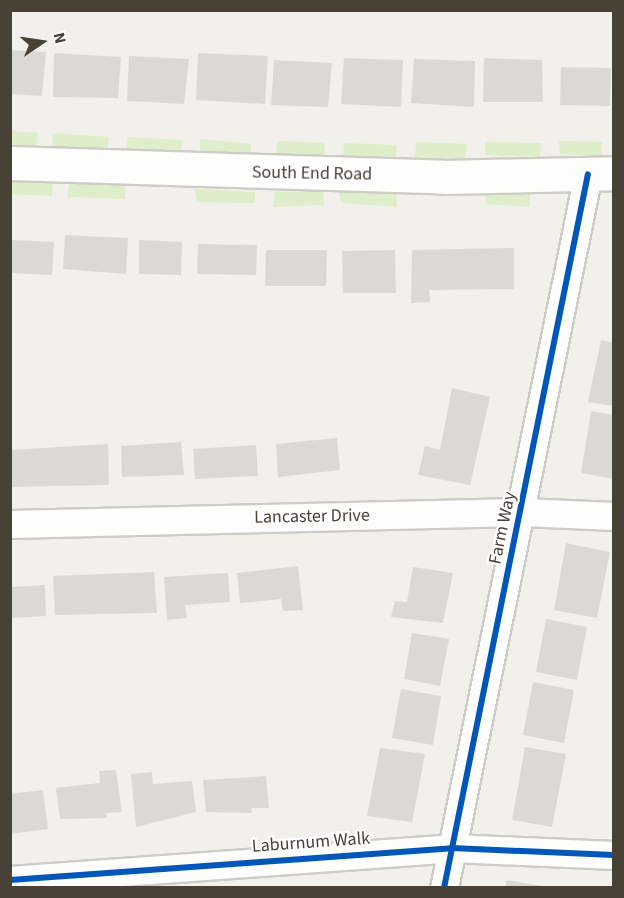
<!DOCTYPE html>
<style>
body{margin:0}
#map{position:relative;width:624px;height:898px;overflow:hidden;background:#f1f0eb;font-family:"Source Sans 3",sans-serif}
div>[style]{position:absolute}
[style*='--x']{left:calc(var(--x)*1px);top:calc(var(--y)*1px);width:calc(var(--w)*1px);rotate:calc(var(--a)*1deg)}
.green>*{inset:0;background:#deedca}
.building>*{inset:0;background:#dbd9d3}
.roads{filter:drop-shadow(2px 0 #ceccc7) drop-shadow(-2px 0 #ceccc7) drop-shadow(0 2px #ceccc7) drop-shadow(0 -2px #ceccc7)}
.minor>*{height:27px;margin:-13.5px;padding:0 13.5px;transform-origin:13.5px;border-radius:13.5px;background:#fdfdfc}
.tertiary>*{height:33px;margin:-16.5px;padding:0 16.5px;transform-origin:16.5px;border-radius:16.5px;background:#fdfdfc}
.cycleway>*{height:6px;margin:-3px;padding:0 3px;transform-origin:3px;border-radius:3px;background:#0057b8}
span{translate:-50% -50%;white-space:nowrap;text-align:center;line-height:1.15;-webkit-text-stroke:4.5px #fff;paint-order:stroke}
.street-label{font-size:18px;color:#484136}
.frame{position:absolute;inset:0;border:12px solid #484136;pointer-events:none}
.north{position:absolute;left:12px;top:12px;width:60px;height:60px;-webkit-text-stroke:4px #fff;paint-order:stroke;rotate:77deg;font-size:16px;font-weight:700;line-height:24px;text-align:center;color:#484136}
.north::after{content:'';display:block;margin:auto;width:21px;height:27px;background:#484136;clip-path:polygon(50% 0,100% 100%,50% 72%,0 100%)}
</style>
<div id="map">
<div class="green">
<div style="clip-path:polygon(10px 131px,38px 133px,36px 148px,11px 146px)"></div>
<div style="clip-path:polygon(52px 133px,109px 137px,107px 154px,53px 150px)"></div>
<div style="clip-path:polygon(128px 137px,182px 140px,181px 154px,126px 151px)"></div>
<div style="clip-path:polygon(200px 139px,251px 144px,251px 160px,200px 158px)"></div>
<div style="clip-path:polygon(277px 141px,325px 143px,324px 160px,276px 157px)"></div>
<div style="clip-path:polygon(559px 141px,602px 142px,601px 156px,560px 154px)"></div>
<div style="clip-path:polygon(416px 142px,467px 144px,465px 158px,415px 159px)"></div>
<div style="clip-path:polygon(485px 142px,542px 143px,540px 157px,485px 155px)"></div>
<div style="clip-path:polygon(344px 143px,397px 145px,395px 161px,343px 159px)"></div>
<div style="clip-path:polygon(11px 177px,53px 180px,52px 196px,11px 194px)"></div>
<div style="clip-path:polygon(70px 181px,125px 186px,125px 199px,67px 197px)"></div>
<div style="clip-path:polygon(195px 189px,255px 192px,255px 203px,197px 202px)"></div>
<div style="clip-path:polygon(323px 191px,324px 205px,273px 207px,275px 192px)"></div>
<div style="clip-path:polygon(338px 191px,396px 191px,397px 207px,341px 203px)"></div>
<div style="clip-path:polygon(530px 191px,530px 207px,486px 204px,485px 192px)"></div>
</div>
<div class="building">
<div style="clip-path:polygon(10px 50px,46px 52px,42px 96px,10px 94px)"></div>
<div style="clip-path:polygon(54px 53px,121px 57px,118px 98px,53px 97px)"></div>
<div style="clip-path:polygon(198px 53px,268px 56px,265px 104px,196px 100px)"></div>
<div style="clip-path:polygon(129px 56px,189px 59px,184px 104px,127px 101px)"></div>
<div style="clip-path:polygon(344px 58px,403px 60px,401px 107px,341px 104px)"></div>
<div style="clip-path:polygon(484px 58px,542px 60px,543px 102px,483px 102px)"></div>
<div style="clip-path:polygon(414px 59px,475px 61px,474px 107px,411px 103px)"></div>
<div style="clip-path:polygon(274px 60px,332px 63px,328px 107px,271px 105px)"></div>
<div style="clip-path:polygon(561px 67px,611px 68px,610px 106px,560px 105px)"></div>
<div style="clip-path:polygon(65px 235px,128px 238px,126px 274px,63px 269px)"></div>
<div style="clip-path:polygon(10px 240px,54px 242px,52px 275px,10px 273px)"></div>
<div style="clip-path:polygon(139px 240px,182px 242px,181px 275px,139px 274px)"></div>
<div style="clip-path:polygon(198px 244px,257px 245px,256px 275px,197px 274px)"></div>
<div style="clip-path:polygon(514px 248px,514px 289px,429px 290px,430px 302px,411px 303px,412px 250px)"></div>
<div style="clip-path:polygon(266px 250px,327px 250px,326px 286px,265px 286px)"></div>
<div style="clip-path:polygon(395px 250px,396px 293px,343px 293px,342px 251px)"></div>
<div style="clip-path:polygon(601px 340px,614px 343px,614px 406px,588px 402px)"></div>
<div style="clip-path:polygon(452px 388px,490px 397px,470px 485px,418px 475px,425px 446px,440px 450px)"></div>
<div style="clip-path:polygon(591px 411px,614px 415px,614px 479px,581px 473px)"></div>
<div style="clip-path:polygon(337px 438px,340px 470px,278px 477px,276px 444px)"></div>
<div style="clip-path:polygon(181px 442px,184px 475px,122px 477px,121px 446px)"></div>
<div style="clip-path:polygon(108px 444px,109px 485px,10px 487px,10px 450px)"></div>
<div style="clip-path:polygon(256px 445px,258px 476px,195px 479px,193px 449px)"></div>
<div style="clip-path:polygon(566px 543px,610px 552px,597px 618px,554px 610px)"></div>
<div style="clip-path:polygon(298px 566px,303px 610px,283px 611px,281px 599px,240px 603px,237px 573px)"></div>
<div style="clip-path:polygon(413px 567px,453px 573px,443px 623px,391px 617px,395px 601px,407px 602px)"></div>
<div style="clip-path:polygon(154px 572px,157px 613px,55px 615px,53px 576px)"></div>
<div style="clip-path:polygon(228px 573px,230px 602px,185px 605px,187px 618px,167px 620px,164px 577px)"></div>
<div style="clip-path:polygon(45px 585px,46px 616px,10px 618px,10px 587px)"></div>
<div style="clip-path:polygon(546px 619px,587px 627px,577px 680px,536px 672px)"></div>
<div style="clip-path:polygon(412px 633px,449px 639px,440px 686px,404px 679px)"></div>
<div style="clip-path:polygon(533px 682px,574px 690px,564px 743px,523px 735px)"></div>
<div style="clip-path:polygon(401px 689px,441px 696px,433px 745px,392px 738px)"></div>
<div style="clip-path:polygon(525px 747px,566px 754px,552px 827px,512px 820px)"></div>
<div style="clip-path:polygon(380px 748px,425px 754px,412px 822px,367px 816px)"></div>
<div style="clip-path:polygon(116px 770px,122px 812px,106px 813px,107px 818px,60px 819px,56px 788px,100px 783px,99px 771px)"></div>
<div style="clip-path:polygon(152px 772px,153px 784px,192px 781px,196px 812px,136px 827px,131px 774px)"></div>
<div style="clip-path:polygon(266px 776px,269px 808px,251px 808px,252px 813px,206px 812px,203px 780px)"></div>
<div style="clip-path:polygon(43px 790px,48px 829px,10px 834px,10px 794px)"></div>
<div style="clip-path:polygon(507px 880px,542px 886px,542px 888px,505px 888px)"></div>
</div>
<div class="roads">
<div class="minor">
<div style="--x:10;--y:524;--w:512;--a:-1.34"></div>
<div style="--x:522;--y:512;--w:92;--a:2.5"></div>
<div style="--x:10;--y:880;--w:443;--a:-4.1"></div>
<div style="--x:452;--y:848;--w:162;--a:2.5"></div>
<div style="--x:444;--y:888;--w:728;--a:-78.6"></div>
</div>
<div class="tertiary">
<div style="--x:10;--y:163;--w:434;--a:1.8"></div>
<div style="--x:444;--y:177;--w:170;--a:-1.3"></div>
</div>
</div>
<div class="cycleway">
<div style="--x:10;--y:880;--w:443;--a:-4.1"></div>
<div style="--x:452;--y:848;--w:162;--a:2.5"></div>
<div style="--x:444;--y:888;--w:728;--a:-78.6"></div>
</div>
<div class="street-label">
<span style="left:312px;top:174px;rotate:1deg">South End Road</span>
<span style="left:312px;top:517px;rotate:-1deg">Lancaster Drive</span>
<span style="left:503px;top:528px;rotate:-78deg">Farm Way</span>
<span style="left:311px;top:843px;rotate:-4deg">Laburnum Walk</span>
</div>
<div class="frame"></div>
<div class="north">N</div>
</div>
